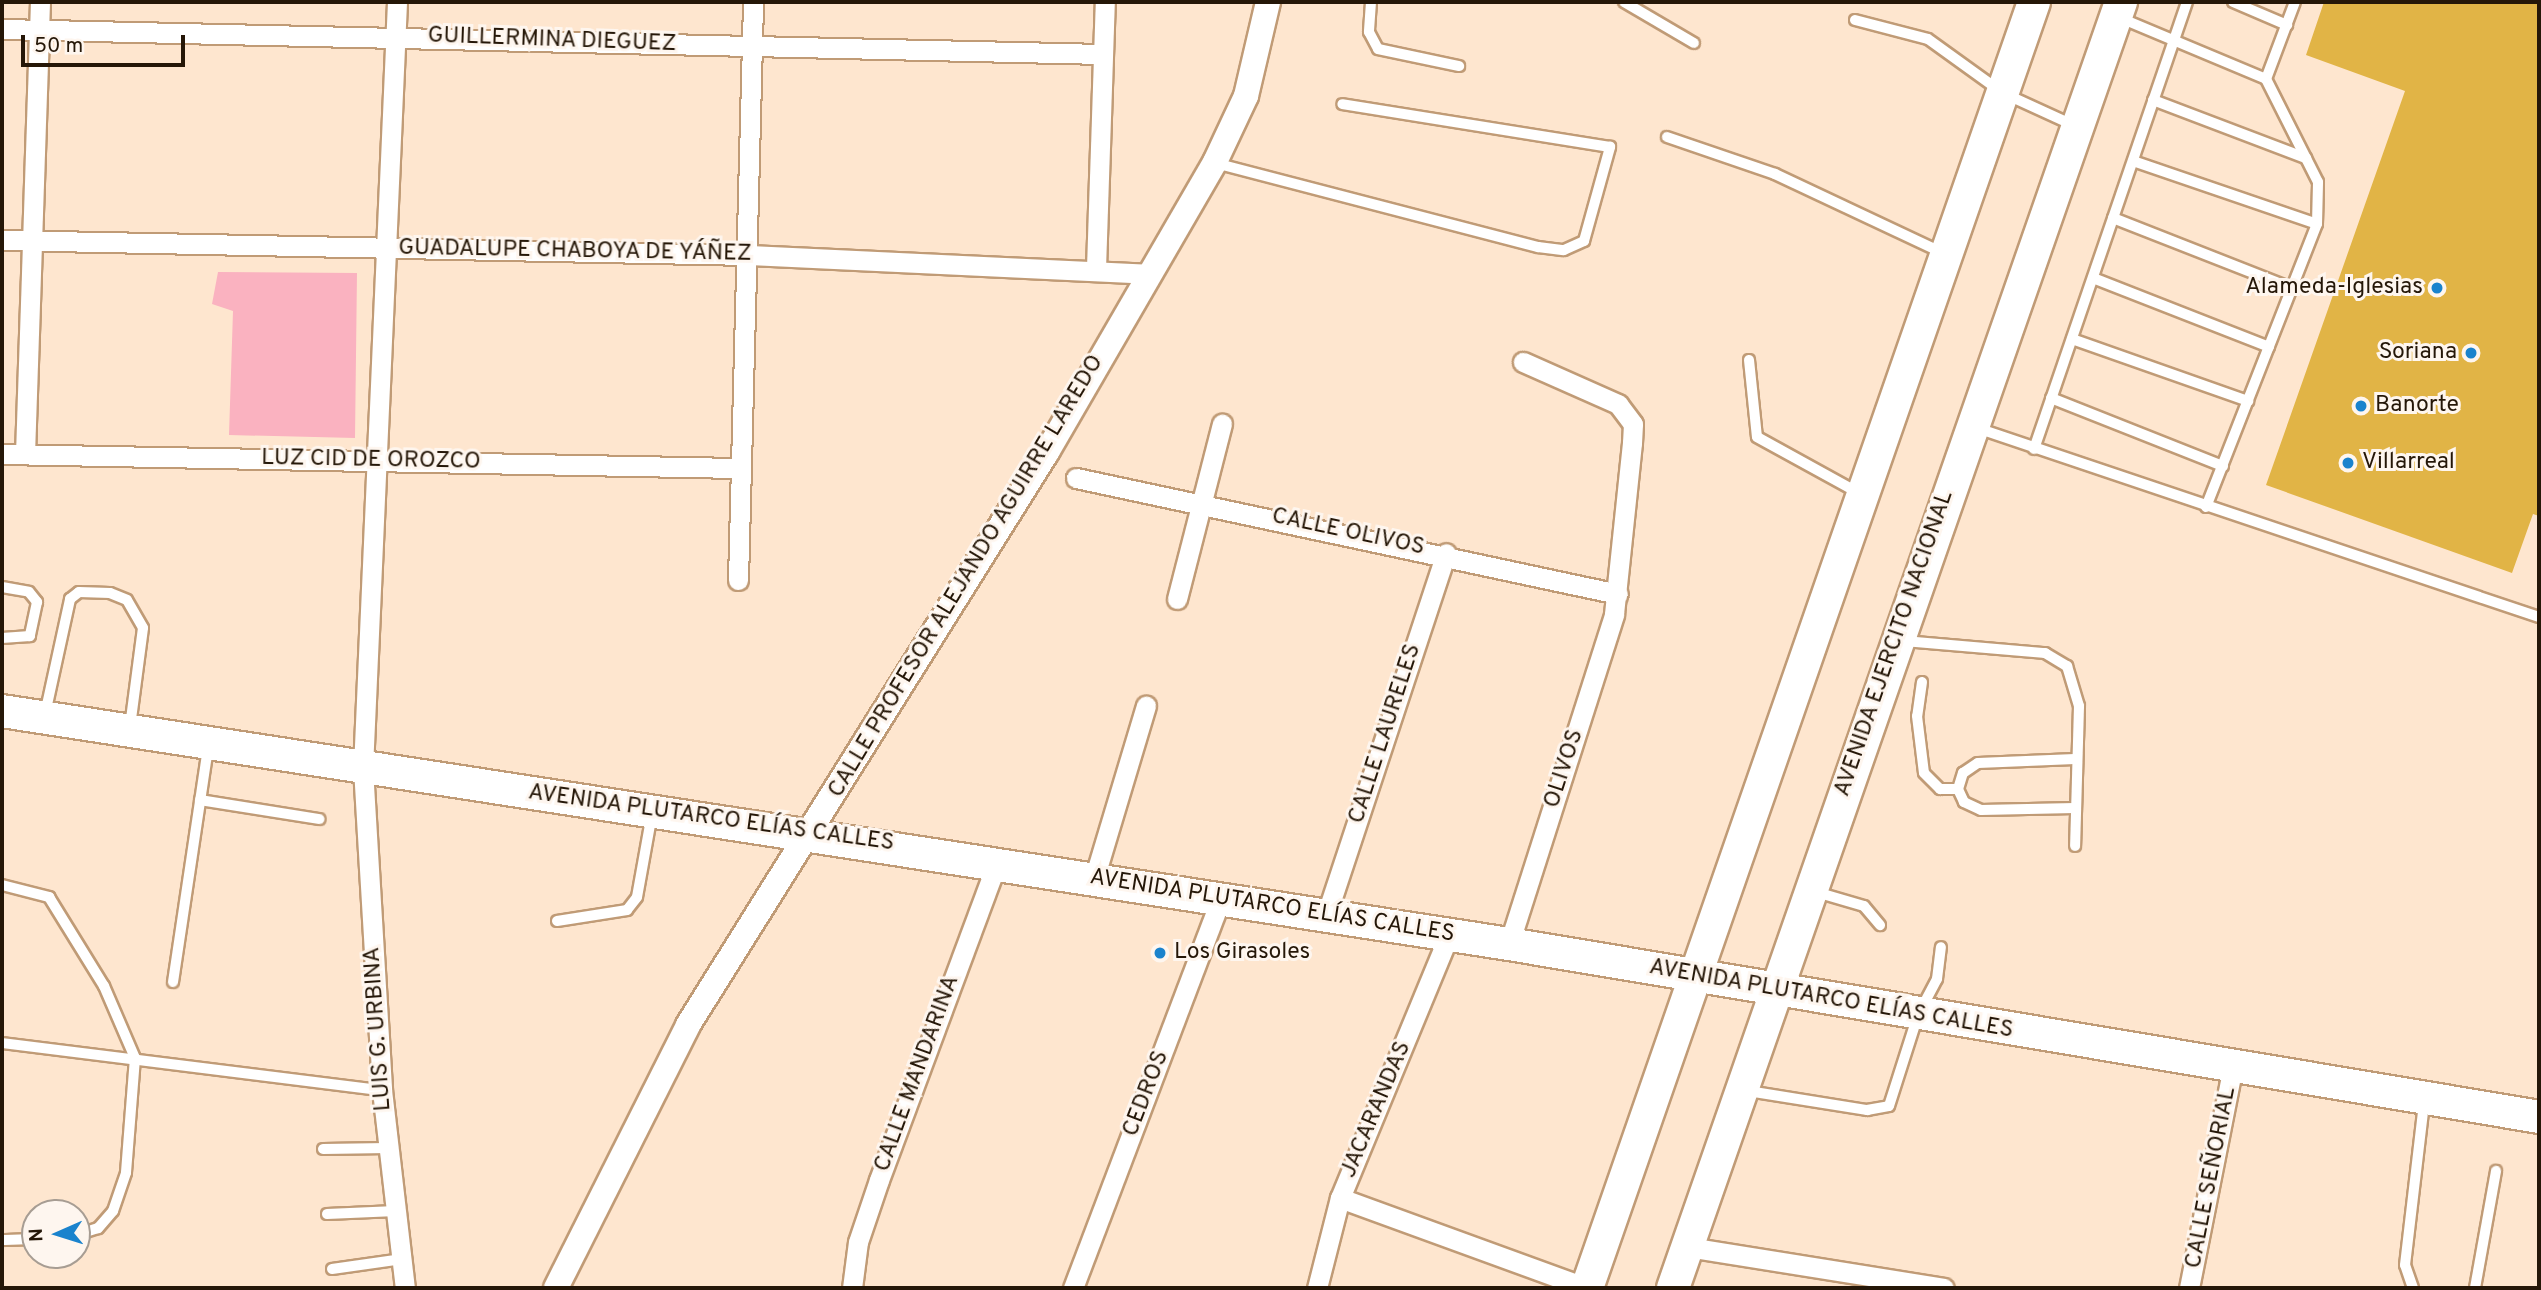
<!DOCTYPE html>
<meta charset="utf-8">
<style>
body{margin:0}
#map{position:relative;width:2541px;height:1290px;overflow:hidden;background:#fee6cf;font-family:Overpass,sans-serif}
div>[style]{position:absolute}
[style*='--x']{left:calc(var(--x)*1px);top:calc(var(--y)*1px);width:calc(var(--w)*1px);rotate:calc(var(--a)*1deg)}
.green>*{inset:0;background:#fab2c0}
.building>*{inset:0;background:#e1b446}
.roads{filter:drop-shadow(2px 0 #c09b76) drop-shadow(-2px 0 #c09b76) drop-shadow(0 2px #c09b76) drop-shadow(0 -2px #c09b76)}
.service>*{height:10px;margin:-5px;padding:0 5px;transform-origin:5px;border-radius:5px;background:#fff}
.minor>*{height:19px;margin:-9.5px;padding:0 9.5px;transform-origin:9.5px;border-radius:9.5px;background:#fff}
.tertiary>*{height:24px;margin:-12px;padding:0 12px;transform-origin:12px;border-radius:12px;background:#fff}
.primary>*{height:32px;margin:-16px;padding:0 16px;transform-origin:16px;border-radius:16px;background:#fff}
.dots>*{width:19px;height:19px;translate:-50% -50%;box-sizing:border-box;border:4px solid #fef6ef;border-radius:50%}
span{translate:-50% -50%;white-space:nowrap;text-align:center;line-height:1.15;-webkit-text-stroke:6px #fef6ef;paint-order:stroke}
.street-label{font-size:23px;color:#251708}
.poi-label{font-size:23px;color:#251708}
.right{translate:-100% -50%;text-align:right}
.left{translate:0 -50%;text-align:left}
.frame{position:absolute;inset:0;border:4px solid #251708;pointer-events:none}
.north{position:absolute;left:21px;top:1199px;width:70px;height:70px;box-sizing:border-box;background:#fef6ef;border:2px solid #a79d93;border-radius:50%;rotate:267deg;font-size:19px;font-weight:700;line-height:28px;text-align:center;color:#251708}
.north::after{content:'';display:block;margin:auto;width:24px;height:32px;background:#1a83cd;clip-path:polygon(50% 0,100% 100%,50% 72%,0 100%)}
.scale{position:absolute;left:21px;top:35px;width:164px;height:32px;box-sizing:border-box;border:4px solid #251708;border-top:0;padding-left:9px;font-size:21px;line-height:24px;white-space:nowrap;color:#251708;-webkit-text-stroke:5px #fef6ef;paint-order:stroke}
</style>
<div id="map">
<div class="green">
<div style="clip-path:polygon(218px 272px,357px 273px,355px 438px,229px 435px,233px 311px,212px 304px)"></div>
</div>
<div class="building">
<div style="clip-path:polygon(2324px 2px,2539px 2px,2539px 516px,2533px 514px,2512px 573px,2266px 485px,2405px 91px,2306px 55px)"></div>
</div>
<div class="roads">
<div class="service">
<div style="--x:1371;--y:2;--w:30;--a:94"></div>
<div style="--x:1369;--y:32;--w:19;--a:62"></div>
<div style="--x:1378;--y:49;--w:83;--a:11.9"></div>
<div style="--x:1624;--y:2;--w:81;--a:30.4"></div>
<div style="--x:2233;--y:2;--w:59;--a:23.1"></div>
<div style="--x:2118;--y:17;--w:160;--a:22.7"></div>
<div style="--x:1855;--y:20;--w:75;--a:14.6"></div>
<div style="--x:1928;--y:39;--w:92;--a:35.8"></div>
<div style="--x:2003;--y:93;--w:77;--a:24.6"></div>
<div style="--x:2153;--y:100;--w:164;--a:20.8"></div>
<div style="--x:1667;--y:137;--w:114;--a:18.9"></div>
<div style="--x:1775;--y:174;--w:186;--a:25.2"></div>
<div style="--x:2133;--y:161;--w:194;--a:18.9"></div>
<div style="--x:1215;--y:163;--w:334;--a:14.6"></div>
<div style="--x:1538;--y:247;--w:26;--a:7"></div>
<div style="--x:1564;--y:250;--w:22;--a:-24"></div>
<div style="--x:1584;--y:241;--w:98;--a:-74.5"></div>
<div style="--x:1610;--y:147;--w:271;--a:-170.9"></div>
<div style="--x:2113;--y:218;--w:192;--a:21.4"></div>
<div style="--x:2093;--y:278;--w:189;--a:21.4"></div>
<div style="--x:2072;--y:339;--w:187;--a:19.4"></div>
<div style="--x:1749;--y:360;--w:77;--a:84.1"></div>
<div style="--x:1757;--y:437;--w:116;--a:28.8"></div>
<div style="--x:2051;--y:398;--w:185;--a:21.6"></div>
<div style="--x:1977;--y:428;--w:593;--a:18.59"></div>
<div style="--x:2034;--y:449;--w:472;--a:-71.1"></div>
<div style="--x:2206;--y:507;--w:304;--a:-68.6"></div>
<div style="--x:2317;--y:224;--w:42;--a:-88.6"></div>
<div style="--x:2318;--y:182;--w:115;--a:-116.8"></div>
<div style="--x:2266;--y:79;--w:82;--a:-69.4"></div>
<div style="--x:2;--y:587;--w:27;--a:10"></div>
<div style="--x:29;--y:592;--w:13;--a:51"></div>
<div style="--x:37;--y:602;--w:35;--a:102"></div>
<div style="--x:30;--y:636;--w:28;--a:176"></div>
<div style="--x:1904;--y:641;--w:142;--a:4.9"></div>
<div style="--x:2045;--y:653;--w:26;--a:31"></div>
<div style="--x:2067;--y:666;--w:42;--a:73.3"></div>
<div style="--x:2079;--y:706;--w:140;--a:91.6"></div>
<div style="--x:1922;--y:682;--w:34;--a:98"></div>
<div style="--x:1917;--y:716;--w:57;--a:83"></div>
<div style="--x:1924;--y:773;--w:23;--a:45"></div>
<div style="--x:1940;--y:789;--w:18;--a:0"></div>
<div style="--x:45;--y:714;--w:118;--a:-77.7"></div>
<div style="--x:70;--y:599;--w:11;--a:-38"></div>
<div style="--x:79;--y:592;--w:31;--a:2"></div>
<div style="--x:110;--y:593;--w:18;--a:22"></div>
<div style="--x:127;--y:600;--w:32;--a:60"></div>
<div style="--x:143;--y:628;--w:100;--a:97.5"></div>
<div style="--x:200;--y:800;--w:121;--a:9.1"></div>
<div style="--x:2075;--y:808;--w:94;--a:178.8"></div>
<div style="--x:1981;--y:810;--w:19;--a:-155"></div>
<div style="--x:1964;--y:802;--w:14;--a:-115"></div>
<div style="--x:1958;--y:789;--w:17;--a:-73"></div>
<div style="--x:1963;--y:773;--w:18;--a:-34"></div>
<div style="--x:1978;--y:763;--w:97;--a:-2.4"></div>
<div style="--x:2;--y:885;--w:49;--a:14.3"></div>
<div style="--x:49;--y:897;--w:105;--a:58.3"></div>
<div style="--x:104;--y:986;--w:78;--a:66.7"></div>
<div style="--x:135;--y:1058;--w:115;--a:94.5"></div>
<div style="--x:126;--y:1173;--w:40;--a:108.9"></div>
<div style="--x:113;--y:1211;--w:23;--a:131"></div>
<div style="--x:98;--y:1228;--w:22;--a:162"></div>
<div style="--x:1816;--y:892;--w:50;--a:16.3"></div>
<div style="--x:1864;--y:906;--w:25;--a:50"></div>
<div style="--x:557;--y:921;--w:71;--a:-8.9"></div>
<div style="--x:627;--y:910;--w:16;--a:-52"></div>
<div style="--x:637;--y:897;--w:84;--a:-79.8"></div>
<div style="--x:173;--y:982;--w:238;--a:-81.5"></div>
<div style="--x:2;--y:1043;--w:383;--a:7.1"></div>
<div style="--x:1748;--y:1091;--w:121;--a:9.1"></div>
<div style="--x:1867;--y:1110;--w:22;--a:-10"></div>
<div style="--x:1889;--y:1106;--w:96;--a:-72.3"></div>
<div style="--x:1918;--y:1015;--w:41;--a:-62.2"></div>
<div style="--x:1937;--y:979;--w:32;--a:-83"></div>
<div style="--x:323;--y:1149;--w:65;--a:-0.9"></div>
<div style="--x:327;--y:1214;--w:69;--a:-2.5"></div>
<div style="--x:2;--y:1240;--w:33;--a:-2"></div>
<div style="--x:332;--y:1269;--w:71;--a:-8.1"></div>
<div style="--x:2413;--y:1288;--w:24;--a:-109"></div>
<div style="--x:2405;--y:1265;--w:163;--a:-83.3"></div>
<div style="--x:2475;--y:1288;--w:119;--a:-79.8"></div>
</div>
<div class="minor">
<div style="--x:397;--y:2;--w:767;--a:92.54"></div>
<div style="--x:363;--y:768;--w:323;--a:86.6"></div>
<div style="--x:382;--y:1090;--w:199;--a:83.4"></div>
<div style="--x:2;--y:29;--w:1100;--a:1.3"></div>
<div style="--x:2;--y:240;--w:746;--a:1.15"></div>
<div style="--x:748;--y:255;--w:401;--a:2.7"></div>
<div style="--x:1096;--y:268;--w:266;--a:-88.1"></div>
<div style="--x:2;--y:454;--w:738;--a:1.09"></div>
<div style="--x:25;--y:454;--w:452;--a:-88.1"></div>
<div style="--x:1076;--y:478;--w:554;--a:12.08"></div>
<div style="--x:738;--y:580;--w:578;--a:-88.51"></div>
<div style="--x:1177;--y:599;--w:181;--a:-75.6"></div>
<div style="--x:1094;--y:879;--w:181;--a:-73.3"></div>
<div style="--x:1326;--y:916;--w:382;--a:-71.7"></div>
<div style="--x:1509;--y:944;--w:346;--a:-72.3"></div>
<div style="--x:1614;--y:614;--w:172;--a:-84"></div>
<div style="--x:1632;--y:443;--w:19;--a:-87"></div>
<div style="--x:1633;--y:424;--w:25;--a:-127"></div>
<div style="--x:1618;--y:404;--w:104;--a:-156.1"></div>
<div style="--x:1340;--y:1198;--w:263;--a:20"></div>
<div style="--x:1688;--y:1247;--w:259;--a:9.1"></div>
<div style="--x:852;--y:1288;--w:46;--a:-82.6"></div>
<div style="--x:858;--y:1242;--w:65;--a:-71.3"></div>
<div style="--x:879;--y:1180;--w:338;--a:-69.6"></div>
<div style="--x:1073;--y:1288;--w:416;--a:-69.2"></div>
<div style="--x:1317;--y:1288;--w:93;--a:-75.7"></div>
<div style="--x:1340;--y:1198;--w:285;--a:-67.5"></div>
<div style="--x:2189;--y:1288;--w:226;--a:-78.8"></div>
</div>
<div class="tertiary">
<div style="--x:556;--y:1288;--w:294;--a:-63.3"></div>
<div style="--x:688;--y:1025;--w:676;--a:-57.93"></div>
<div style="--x:1047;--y:452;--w:335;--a:-59.9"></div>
<div style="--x:1215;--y:162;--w:73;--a:-64.8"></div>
<div style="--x:1246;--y:96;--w:97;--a:-76.8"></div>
</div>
<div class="primary">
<div style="--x:2;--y:711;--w:1525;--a:8.79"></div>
<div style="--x:1509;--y:944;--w:1044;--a:9.53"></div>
<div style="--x:1587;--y:1288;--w:1361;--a:-70.83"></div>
<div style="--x:1673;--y:1288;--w:1362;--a:-70.79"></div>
</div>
</div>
<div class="dots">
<div style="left:2437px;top:288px;background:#1a83cd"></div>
<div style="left:2471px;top:353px;background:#1a83cd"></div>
<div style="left:2361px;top:406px;background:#1a83cd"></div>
<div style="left:2348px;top:463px;background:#1a83cd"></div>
<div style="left:1160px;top:953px;background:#1a83cd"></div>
</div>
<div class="street-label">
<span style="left:552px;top:41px;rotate:2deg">GUILLERMINA DIEGUEZ</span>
<span style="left:575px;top:252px;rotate:1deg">GUADALUPE CHABOYA DE YÁÑEZ</span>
<span style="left:371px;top:461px;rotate:1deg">LUZ CID DE OROZCO</span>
<span style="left:1348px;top:533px;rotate:12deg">CALLE OLIVOS</span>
<span style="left:967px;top:577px;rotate:-59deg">CALLE PROFESOR ALEJANDO AGUIRRE LAREDO</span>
<span style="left:1895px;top:644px;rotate:-71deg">AVENIDA EJERCITO NACIONAL</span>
<span style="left:1386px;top:734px;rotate:-72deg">CALLE LAURELES</span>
<span style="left:1565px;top:769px;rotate:-72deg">OLIVOS</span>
<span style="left:711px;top:819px;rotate:8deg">AVENIDA PLUTARCO ELÍAS CALLES</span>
<span style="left:1272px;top:907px;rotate:9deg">AVENIDA PLUTARCO ELÍAS CALLES</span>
<span style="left:1831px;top:1000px;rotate:10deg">AVENIDA PLUTARCO ELÍAS CALLES</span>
<span style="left:379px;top:1029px;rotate:-94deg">LUIS G. URBINA</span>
<span style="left:918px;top:1074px;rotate:-70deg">CALLE MANDARINA</span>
<span style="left:1147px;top:1094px;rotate:-69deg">CEDROS</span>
<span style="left:1377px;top:1110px;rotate:-67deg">JACARANDAS</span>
<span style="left:2212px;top:1178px;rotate:-79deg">CALLE SEÑORIAL</span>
</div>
<div class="poi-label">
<span class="right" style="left:2423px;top:288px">Alameda-Iglesias</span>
<span class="right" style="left:2457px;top:353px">Soriana</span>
<span class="left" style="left:2375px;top:406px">Banorte</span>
<span class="left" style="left:2362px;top:463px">Villarreal</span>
<span class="left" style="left:1174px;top:953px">Los Girasoles</span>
</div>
<div class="frame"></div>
<div class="north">N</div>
<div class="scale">50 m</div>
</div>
